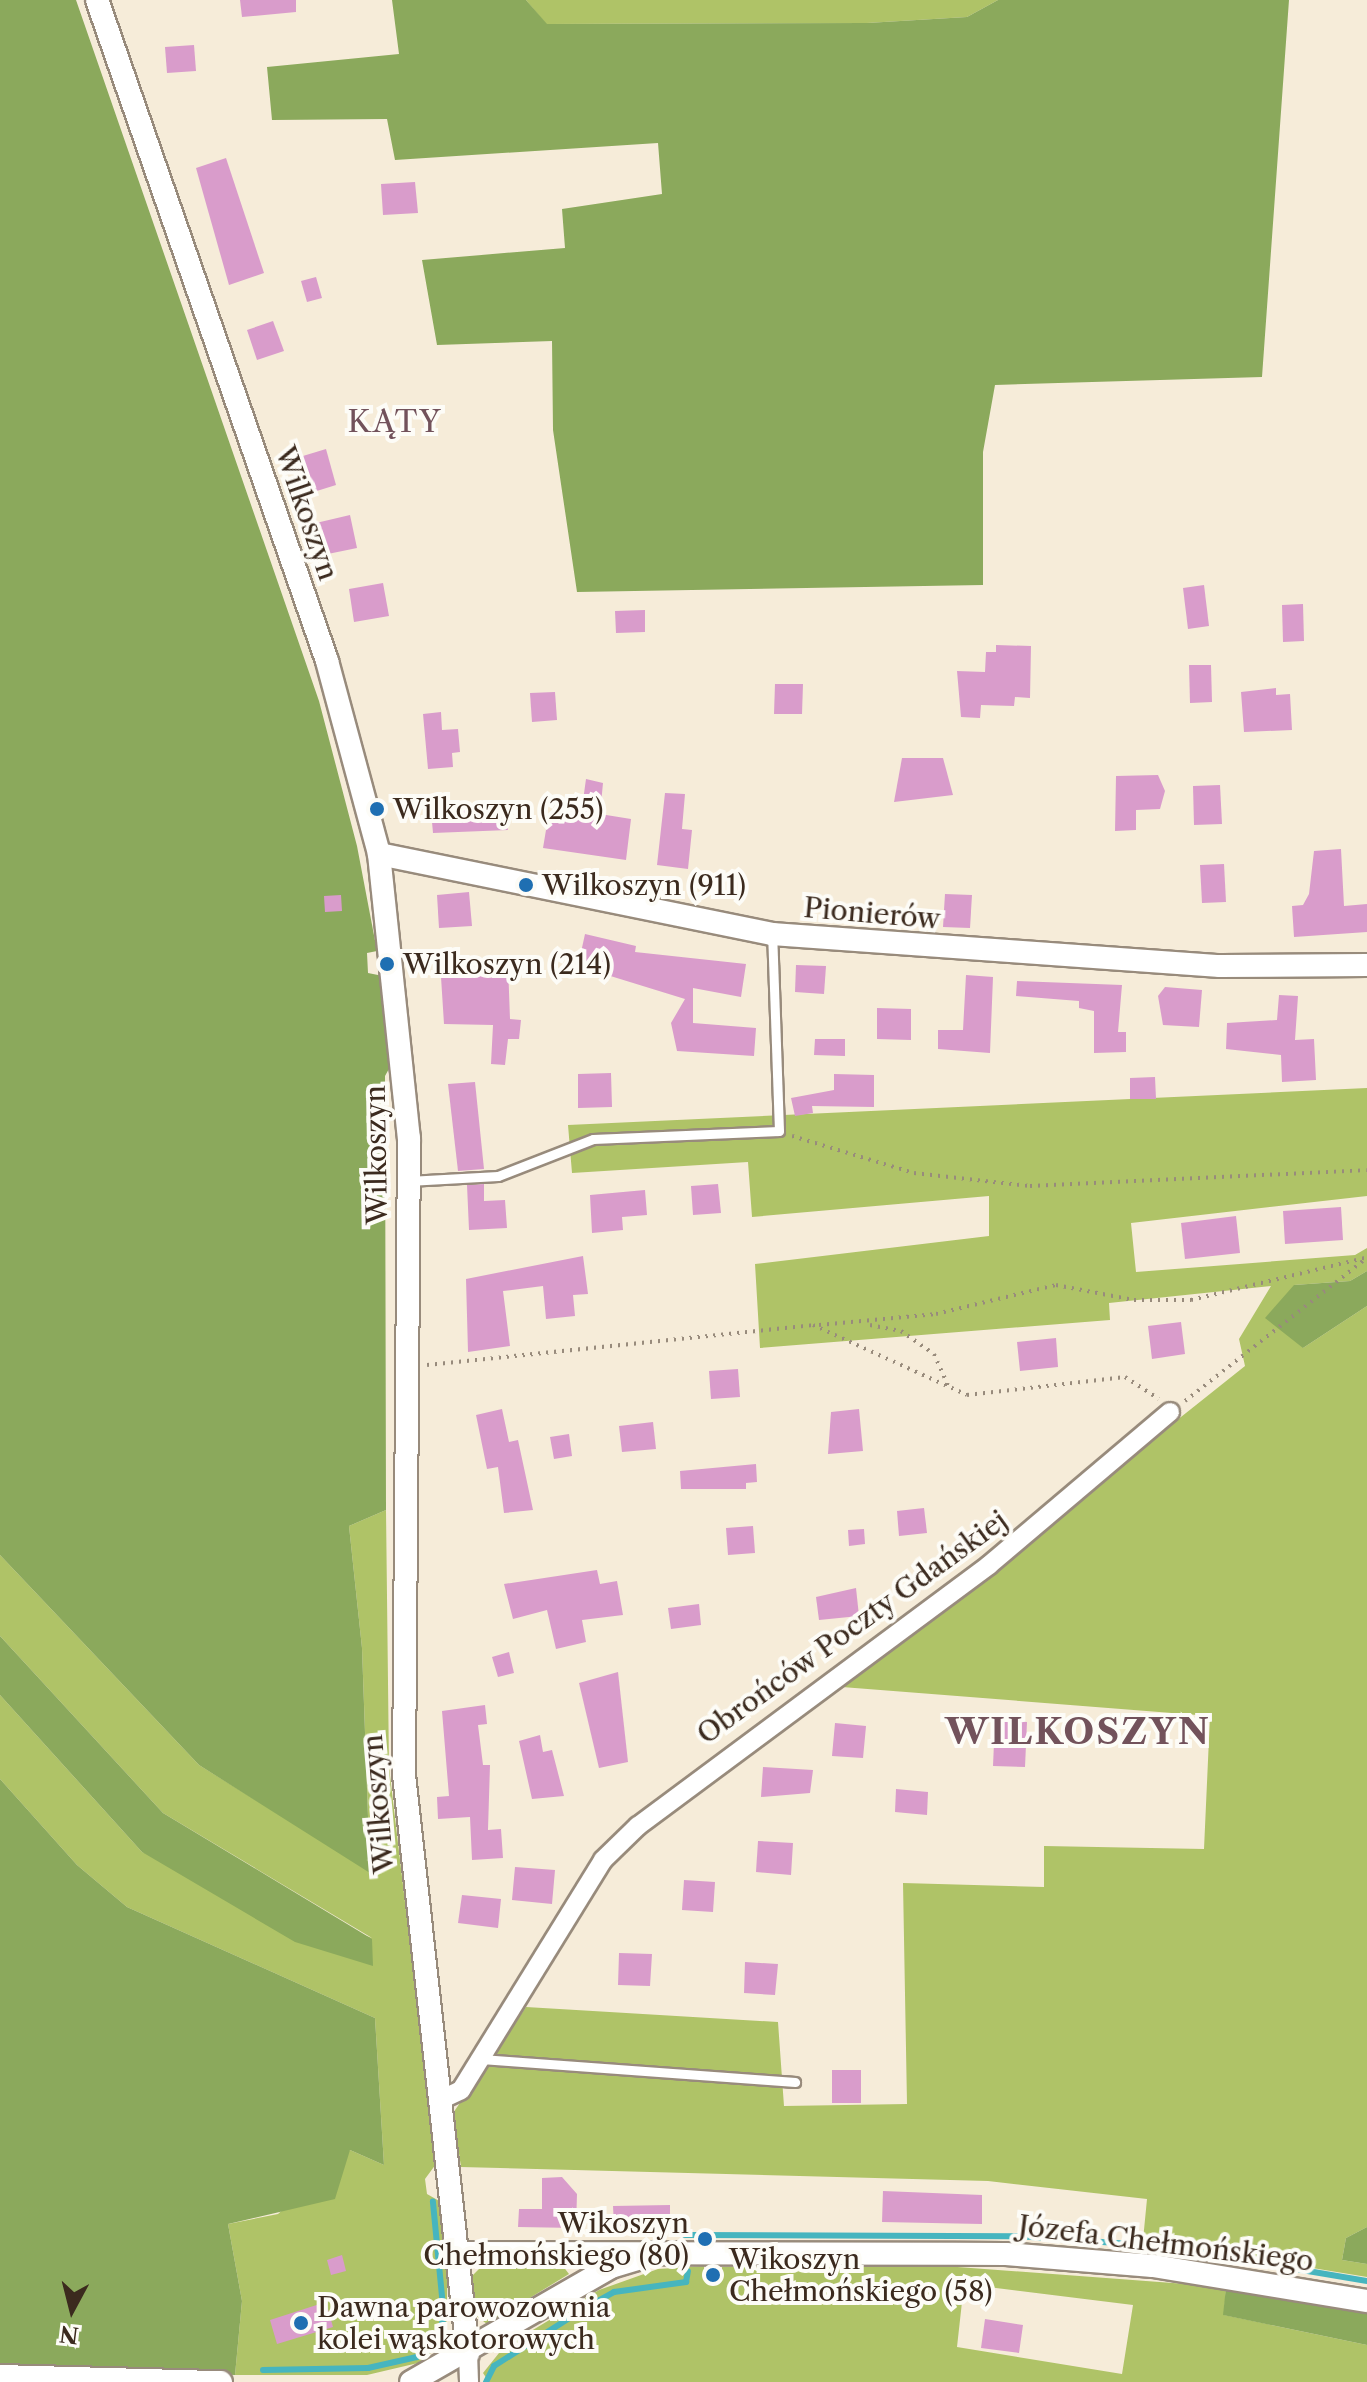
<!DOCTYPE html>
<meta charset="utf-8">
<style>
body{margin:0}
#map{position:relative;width:1367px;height:2382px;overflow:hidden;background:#f6ecd9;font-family:"Libre Caslon Text",serif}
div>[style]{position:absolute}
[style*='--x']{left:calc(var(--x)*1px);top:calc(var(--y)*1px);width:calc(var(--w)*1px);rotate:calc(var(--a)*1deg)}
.green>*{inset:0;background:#afc367}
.forest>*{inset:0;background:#8ba95c}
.stream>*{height:6px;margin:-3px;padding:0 3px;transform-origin:3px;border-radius:3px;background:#46b5bf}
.building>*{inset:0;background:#d99ccb}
.path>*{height:4px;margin-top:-2px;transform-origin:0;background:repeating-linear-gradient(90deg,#988b7c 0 2px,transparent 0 8px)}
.roads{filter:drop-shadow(2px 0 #988b7c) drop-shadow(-2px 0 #988b7c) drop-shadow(0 2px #988b7c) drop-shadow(0 -2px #988b7c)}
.service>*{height:9px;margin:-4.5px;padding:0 4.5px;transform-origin:4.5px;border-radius:4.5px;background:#fff}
.minor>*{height:18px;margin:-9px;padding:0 9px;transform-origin:9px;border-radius:9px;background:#fff}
.tertiary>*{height:22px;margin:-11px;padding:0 11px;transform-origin:11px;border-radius:11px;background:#fff}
.dots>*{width:22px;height:22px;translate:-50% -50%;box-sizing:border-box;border:4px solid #fdfcf7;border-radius:50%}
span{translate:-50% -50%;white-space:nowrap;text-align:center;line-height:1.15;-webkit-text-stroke:8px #fdfcf7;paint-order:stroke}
.street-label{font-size:28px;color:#3b2a1e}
.poi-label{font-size:28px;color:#3b2a1e}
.left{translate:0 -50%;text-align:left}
.right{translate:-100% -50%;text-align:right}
.neighbourhood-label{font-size:30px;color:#72525b;letter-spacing:2px}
.district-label{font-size:36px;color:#72525b;font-weight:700;letter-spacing:2px}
.north{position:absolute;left:32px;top:2270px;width:80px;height:80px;-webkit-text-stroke:6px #fdfcf7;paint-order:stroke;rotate:187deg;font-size:22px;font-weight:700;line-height:32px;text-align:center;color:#3b2a1e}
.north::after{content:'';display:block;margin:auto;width:28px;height:36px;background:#3b2a1e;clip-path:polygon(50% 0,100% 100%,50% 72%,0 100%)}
</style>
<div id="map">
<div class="green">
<div style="clip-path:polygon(526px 0,998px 0,967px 17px,867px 23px,546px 24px)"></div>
<div style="clip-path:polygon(1367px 1088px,1367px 1196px,1131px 1223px,1136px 1272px,1355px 1255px,1367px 1248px,1367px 1271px,1350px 1281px,1294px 1285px,1303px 1348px,1367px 1306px,1367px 2227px,1346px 2238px,1342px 2260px,1367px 2264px,1367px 2277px,1143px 2240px,1147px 2199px,988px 2181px,461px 2167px,453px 2113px,526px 2007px,778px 2022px,784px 2106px,907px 2104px,903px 1883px,1044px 1887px,1044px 1846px,1204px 1849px,1210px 1716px,842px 1687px,1245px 1366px,1239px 1339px,1271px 1286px,1109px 1303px,1110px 1320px,760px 1348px,755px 1264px,989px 1236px,989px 1196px,752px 1217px,748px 1162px,572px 1173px,568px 1125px)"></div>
<div style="clip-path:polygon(386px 1510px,389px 1767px,436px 2164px,425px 2179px,427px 2194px,441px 2202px,448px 2255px,446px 2341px,418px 2363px,367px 2375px,235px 2375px,242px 2301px,228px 2224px,278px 2214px,350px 2150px,384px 2165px,375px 2018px,127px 1907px,77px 1865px,0 1779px,0 1695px,142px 1852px,372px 1938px,163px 1813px,0 1636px,0 1555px,199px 1765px,370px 1871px,362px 1648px,349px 1526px)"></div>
<div style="clip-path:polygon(483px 2265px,562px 2265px,569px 2274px,487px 2324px,475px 2315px,472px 2276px)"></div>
<div style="clip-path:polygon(evenodd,704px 2266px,704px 2280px,722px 2281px,722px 2267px,944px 2266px,1226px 2287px,1224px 2315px,1367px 2345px,1367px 2382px,489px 2382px,483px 2373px,503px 2348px,599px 2290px,658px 2269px,704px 2266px,964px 2284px,1133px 2305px,1122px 2374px,957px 2347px,964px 2284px)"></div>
</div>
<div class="forest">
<div style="clip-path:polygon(0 0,76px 0,319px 701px,357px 846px,377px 951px,367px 953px,368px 973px,383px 976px,396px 1056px,385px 1076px,386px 1510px,349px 1526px,362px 1648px,370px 1873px,199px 1765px,0 1555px)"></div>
<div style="clip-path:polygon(392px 0,526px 0,547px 24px,867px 23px,967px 17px,998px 0,1289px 0,1262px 377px,995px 385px,983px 452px,983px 585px,577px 592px,553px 430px,552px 341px,437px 345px,422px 260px,565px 248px,562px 209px,662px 194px,658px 143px,395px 160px,387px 119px,272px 120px,267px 67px,399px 54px)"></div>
<div style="clip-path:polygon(1367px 1271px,1367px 1306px,1303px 1348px,1265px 1318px,1294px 1285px,1350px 1281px)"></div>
<div style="clip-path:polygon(0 1636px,163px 1813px,372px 1939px,373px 1966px,295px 1942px,142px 1852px,0 1695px)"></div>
<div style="clip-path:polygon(0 1779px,77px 1865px,127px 1907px,375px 2018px,384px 2165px,350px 2150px,335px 2199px,228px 2224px,242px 2301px,235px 2375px,0 2366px)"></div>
<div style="clip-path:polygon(1367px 2227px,1367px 2264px,1342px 2260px,1346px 2238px)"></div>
<div style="clip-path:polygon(1226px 2287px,1367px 2314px,1367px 2345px,1223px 2315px)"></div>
</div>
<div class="stream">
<div style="--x:685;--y:2235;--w:331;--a:0.2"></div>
<div style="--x:1016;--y:2236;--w:144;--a:4"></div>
<div style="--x:1160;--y:2246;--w:210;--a:9.6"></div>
<div style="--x:263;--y:2370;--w:105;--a:-1.1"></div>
<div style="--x:368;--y:2368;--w:50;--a:-12.7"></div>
<div style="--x:417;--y:2357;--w:21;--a:-31"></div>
<div style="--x:435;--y:2346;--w:30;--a:-73"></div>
<div style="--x:444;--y:2317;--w:116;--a:-95.5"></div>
<div style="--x:486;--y:2382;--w:18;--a:-63"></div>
<div style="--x:494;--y:2366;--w:108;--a:-32.5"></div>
<div style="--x:585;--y:2308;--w:33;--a:-29"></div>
<div style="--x:614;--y:2292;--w:73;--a:-7.9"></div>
<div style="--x:686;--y:2282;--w:11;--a:-80"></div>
</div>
<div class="building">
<div style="clip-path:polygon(240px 0,296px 0,296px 12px,242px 17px)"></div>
<div style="clip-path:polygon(194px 45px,196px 71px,167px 73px,165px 47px)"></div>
<div style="clip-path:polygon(226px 158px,264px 273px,229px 285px,196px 168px)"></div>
<div style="clip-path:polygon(415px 182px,418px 213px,383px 215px,381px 184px)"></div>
<div style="clip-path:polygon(316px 277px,322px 298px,307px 302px,301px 281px)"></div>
<div style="clip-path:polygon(273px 321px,284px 351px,257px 360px,247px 330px)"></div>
<div style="clip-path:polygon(326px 449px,336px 485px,304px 495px,293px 459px)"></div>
<div style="clip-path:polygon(350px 515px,357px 548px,323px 555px,316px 523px)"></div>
<div style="clip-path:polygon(383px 583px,389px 616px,354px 622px,349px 589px)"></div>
<div style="clip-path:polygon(1204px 585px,1209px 626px,1188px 629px,1183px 588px)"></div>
<div style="clip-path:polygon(1303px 604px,1304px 641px,1283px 642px,1282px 605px)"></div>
<div style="clip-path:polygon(645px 610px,645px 632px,616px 633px,615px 611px)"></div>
<div style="clip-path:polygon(996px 645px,1031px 646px,1030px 698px,1015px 697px,1014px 706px,981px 705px,980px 718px,961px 717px,957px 671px,985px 672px,986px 652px,996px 652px)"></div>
<div style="clip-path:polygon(1189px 665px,1211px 665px,1212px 702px,1190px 703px)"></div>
<div style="clip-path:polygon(775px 684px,803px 684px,802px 714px,774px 714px)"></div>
<div style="clip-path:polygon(1276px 688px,1276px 695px,1290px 694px,1292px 730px,1244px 732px,1241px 692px)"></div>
<div style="clip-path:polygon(555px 692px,557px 720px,532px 722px,530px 693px)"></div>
<div style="clip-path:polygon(441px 712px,442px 730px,458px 729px,460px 752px,452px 753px,453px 767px,428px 769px,423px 714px)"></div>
<div style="clip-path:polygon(902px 758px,943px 758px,953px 795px,894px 802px)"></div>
<div style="clip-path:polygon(1158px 775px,1165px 791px,1160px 809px,1136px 810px,1136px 830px,1115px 831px,1116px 776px)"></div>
<div style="clip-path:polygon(586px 779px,603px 783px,600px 814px,631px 819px,626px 860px,543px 848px,548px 818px,581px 815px)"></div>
<div style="clip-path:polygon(1220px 785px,1222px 824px,1194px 825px,1193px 786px)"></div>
<div style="clip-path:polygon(665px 793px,685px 794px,682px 829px,692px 830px,688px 869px,657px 865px)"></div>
<div style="clip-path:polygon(448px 799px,449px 813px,503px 802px,508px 830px,433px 833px,430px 800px)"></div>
<div style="clip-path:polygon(1341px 849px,1344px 906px,1367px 904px,1367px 932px,1294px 937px,1292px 906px,1303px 905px,1309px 894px,1314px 851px)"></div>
<div style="clip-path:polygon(1224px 864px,1226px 902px,1202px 903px,1200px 865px)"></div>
<div style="clip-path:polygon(469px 892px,472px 926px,439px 928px,437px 895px)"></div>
<div style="clip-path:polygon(945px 894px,972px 895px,970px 928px,943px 927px)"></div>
<div style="clip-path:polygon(341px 895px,342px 911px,325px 912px,324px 896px)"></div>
<div style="clip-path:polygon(585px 934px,636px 946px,635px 952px,746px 964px,741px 997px,693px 988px,693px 1023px,756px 1028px,754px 1056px,677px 1051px,671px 1023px,685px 999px,578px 966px)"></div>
<div style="clip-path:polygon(478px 958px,508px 964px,510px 1019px,521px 1020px,519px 1039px,508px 1039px,505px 1065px,491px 1064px,493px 1025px,444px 1024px,441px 977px,476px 975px)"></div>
<div style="clip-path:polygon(796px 965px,826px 966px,824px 994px,795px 992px)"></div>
<div style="clip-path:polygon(966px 975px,993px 977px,990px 1053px,938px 1049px,938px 1030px,963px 1030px)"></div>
<div style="clip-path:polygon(1017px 981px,1122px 985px,1118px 1032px,1126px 1032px,1126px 1052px,1094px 1053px,1094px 1011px,1079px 1008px,1079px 1001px,1016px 996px)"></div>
<div style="clip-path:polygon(1165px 987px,1202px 990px,1199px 1027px,1163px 1025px,1158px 996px)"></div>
<div style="clip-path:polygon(1279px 995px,1298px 996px,1295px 1040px,1314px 1039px,1316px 1080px,1282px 1082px,1281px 1055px,1226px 1049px,1227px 1023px,1277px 1020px)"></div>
<div style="clip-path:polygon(877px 1008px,911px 1009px,911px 1040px,877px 1039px)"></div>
<div style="clip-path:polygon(815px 1039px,845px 1039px,845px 1056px,814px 1055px)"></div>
<div style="clip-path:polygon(611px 1073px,612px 1107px,578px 1108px,578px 1074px)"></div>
<div style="clip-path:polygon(834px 1074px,874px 1075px,874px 1107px,812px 1106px,813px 1113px,795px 1116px,791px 1098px,834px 1090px)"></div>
<div style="clip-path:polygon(1155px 1077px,1156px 1099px,1130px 1099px,1130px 1078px)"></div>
<div style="clip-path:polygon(475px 1082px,484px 1169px,458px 1171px,448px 1084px)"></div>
<div style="clip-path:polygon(484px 1184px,484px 1201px,505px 1200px,507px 1228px,469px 1230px,467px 1185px)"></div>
<div style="clip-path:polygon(718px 1184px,721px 1213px,693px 1215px,691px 1186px)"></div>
<div style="clip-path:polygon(645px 1190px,647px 1215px,622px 1217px,623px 1230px,592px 1233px,590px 1195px)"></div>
<div style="clip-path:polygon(1341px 1207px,1343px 1240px,1285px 1244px,1283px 1211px)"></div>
<div style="clip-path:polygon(1236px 1216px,1240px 1253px,1185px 1259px,1181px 1223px)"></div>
<div style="clip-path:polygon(583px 1256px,588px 1294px,573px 1295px,575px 1316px,546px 1319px,543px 1286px,503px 1291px,510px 1346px,468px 1352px,466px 1279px)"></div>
<div style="clip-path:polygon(1181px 1322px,1185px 1354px,1152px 1359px,1148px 1326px)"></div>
<div style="clip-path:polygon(1056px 1338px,1058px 1367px,1020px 1371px,1017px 1342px)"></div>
<div style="clip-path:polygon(738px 1369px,740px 1397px,711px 1399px,709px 1371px)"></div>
<div style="clip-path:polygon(502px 1409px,509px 1442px,518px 1440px,533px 1510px,504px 1513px,498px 1467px,487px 1469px,476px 1415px)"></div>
<div style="clip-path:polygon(859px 1409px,863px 1451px,828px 1454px,831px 1412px)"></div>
<div style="clip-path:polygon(653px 1422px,656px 1449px,622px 1452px,619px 1426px)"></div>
<div style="clip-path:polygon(569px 1434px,572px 1456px,554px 1459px,550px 1437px)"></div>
<div style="clip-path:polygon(756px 1464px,757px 1482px,746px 1483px,746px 1489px,681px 1489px,680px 1471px)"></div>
<div style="clip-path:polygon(924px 1508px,927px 1533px,899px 1536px,897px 1511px)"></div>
<div style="clip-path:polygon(753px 1526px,755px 1553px,728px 1555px,726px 1528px)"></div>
<div style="clip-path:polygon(864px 1529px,865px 1544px,849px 1546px,848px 1530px)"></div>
<div style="clip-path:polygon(597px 1570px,600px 1584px,617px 1581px,623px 1615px,582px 1620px,586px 1642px,556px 1649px,547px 1610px,513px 1619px,504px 1584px)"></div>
<div style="clip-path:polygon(856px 1588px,859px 1616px,819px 1620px,816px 1597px)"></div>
<div style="clip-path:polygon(699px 1604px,701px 1625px,671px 1629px,668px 1608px)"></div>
<div style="clip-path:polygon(509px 1652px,514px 1673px,498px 1677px,492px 1657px)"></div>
<div style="clip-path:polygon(618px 1672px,628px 1762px,599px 1768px,579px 1683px)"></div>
<div style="clip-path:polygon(485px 1705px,487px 1724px,478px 1725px,483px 1765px,490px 1765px,488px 1830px,501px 1829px,503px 1858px,472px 1860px,470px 1817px,438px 1819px,437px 1797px,449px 1796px,442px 1711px)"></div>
<div style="clip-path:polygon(995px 1720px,1027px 1722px,1025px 1767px,993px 1766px)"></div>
<div style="clip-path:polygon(835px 1723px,866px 1726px,863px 1758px,832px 1756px)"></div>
<div style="clip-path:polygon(540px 1735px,543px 1752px,552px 1750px,564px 1796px,532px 1799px,519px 1741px)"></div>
<div style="clip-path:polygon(763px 1767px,813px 1770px,810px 1793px,761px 1797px)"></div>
<div style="clip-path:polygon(896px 1789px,928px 1792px,927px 1815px,895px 1812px)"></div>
<div style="clip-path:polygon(758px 1841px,793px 1843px,791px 1875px,756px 1872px)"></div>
<div style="clip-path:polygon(515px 1867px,555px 1870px,552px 1904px,512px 1900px)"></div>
<div style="clip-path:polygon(684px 1880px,715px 1882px,713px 1912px,682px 1910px)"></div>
<div style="clip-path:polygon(462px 1895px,501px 1899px,498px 1928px,458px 1923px)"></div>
<div style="clip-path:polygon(619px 1953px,652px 1954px,650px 1986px,618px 1985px)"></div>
<div style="clip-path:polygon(745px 1962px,778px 1964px,775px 1995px,744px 1993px)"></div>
<div style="clip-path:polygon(832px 2070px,861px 2070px,861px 2103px,832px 2103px)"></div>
<div style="clip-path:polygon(562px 2177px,577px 2194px,576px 2228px,518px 2227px,519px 2209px,542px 2209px,542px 2178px)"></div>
<div style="clip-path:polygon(883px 2191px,982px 2195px,982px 2224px,882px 2222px)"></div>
<div style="clip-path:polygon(670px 2205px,670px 2225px,614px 2226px,613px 2206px)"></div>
<div style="clip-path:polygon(342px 2255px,346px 2271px,331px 2275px,327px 2260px)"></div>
<div style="clip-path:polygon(326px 2302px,333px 2327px,277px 2344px,270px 2320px)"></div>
<div style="clip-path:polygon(985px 2319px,1023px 2325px,1019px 2353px,981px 2348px)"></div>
</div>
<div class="path">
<div style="--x:792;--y:1136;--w:127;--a:16.9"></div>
<div style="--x:914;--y:1173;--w:117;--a:6.4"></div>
<div style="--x:1030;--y:1186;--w:337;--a:-2.7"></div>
<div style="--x:819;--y:1325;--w:118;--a:-5.4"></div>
<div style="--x:936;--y:1314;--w:123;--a:-13.6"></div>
<div style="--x:1056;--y:1285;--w:79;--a:10.9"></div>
<div style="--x:1134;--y:1300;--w:57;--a:0"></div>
<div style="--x:1191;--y:1300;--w:179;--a:-13.6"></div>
<div style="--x:870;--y:1325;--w:32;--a:11"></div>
<div style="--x:901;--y:1331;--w:40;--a:34.9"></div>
<div style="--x:934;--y:1354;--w:39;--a:66"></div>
<div style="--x:427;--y:1365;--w:388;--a:-5.9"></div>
<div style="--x:813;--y:1325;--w:169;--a:24.4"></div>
<div style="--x:967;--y:1395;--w:159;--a:-6.5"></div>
<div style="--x:1125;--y:1377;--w:40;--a:32.9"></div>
<div style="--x:1185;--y:1401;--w:231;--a:-38.2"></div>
</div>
<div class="roads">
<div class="service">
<div style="--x:408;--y:1181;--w:90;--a:-3.2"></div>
<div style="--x:498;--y:1176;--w:102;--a:-21.3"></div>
<div style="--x:593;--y:1139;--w:186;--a:-2.5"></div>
<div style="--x:779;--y:1131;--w:197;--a:-92"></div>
<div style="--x:481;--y:2059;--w:315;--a:4.2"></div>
</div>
<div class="minor">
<div style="--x:440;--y:2100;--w:23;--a:-25"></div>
<div style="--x:461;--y:2090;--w:270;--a:-58.3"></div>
<div style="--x:603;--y:1860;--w:49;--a:-44.2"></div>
<div style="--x:638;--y:1826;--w:437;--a:-36.6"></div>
<div style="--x:989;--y:1565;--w:237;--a:-40.2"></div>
<div style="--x:468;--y:2353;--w:29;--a:88"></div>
</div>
<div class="tertiary">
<div style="--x:97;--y:0;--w:700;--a:70.81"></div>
<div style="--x:327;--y:661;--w:200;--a:74.9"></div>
<div style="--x:379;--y:854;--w:286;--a:84"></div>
<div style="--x:409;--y:1138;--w:637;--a:90.45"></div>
<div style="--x:404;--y:1775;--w:582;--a:83.68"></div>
<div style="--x:379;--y:854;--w:401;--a:11.5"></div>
<div style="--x:772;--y:934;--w:449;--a:4.1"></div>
<div style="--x:1220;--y:966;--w:147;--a:-0.4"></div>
<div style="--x:457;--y:2253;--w:549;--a:0.1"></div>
<div style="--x:1006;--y:2254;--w:147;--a:4.7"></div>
<div style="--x:1153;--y:2266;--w:217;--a:9.3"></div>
<div style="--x:0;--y:2376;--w:221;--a:1.6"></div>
<div style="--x:411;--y:2382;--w:231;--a:-29.9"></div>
<div style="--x:611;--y:2267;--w:27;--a:-17"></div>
</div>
</div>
<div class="dots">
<div style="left:377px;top:809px;background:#1f6fb2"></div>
<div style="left:526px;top:885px;background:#1f6fb2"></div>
<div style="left:387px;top:964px;background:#1f6fb2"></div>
<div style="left:705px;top:2239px;background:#1f6fb2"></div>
<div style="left:713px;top:2275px;background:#1f6fb2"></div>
<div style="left:301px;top:2323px;background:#1f6fb2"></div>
</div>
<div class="street-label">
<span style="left:307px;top:513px;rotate:71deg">Wilkoszyn</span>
<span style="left:872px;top:913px;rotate:5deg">Pionierów</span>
<span style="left:376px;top:1155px;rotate:-91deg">Wilkoszyn</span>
<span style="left:852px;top:1627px;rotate:-36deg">Obrońców Poczty Gdańskiej</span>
<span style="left:378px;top:1804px;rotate:-95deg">Wilkoszyn</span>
<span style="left:1166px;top:2243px;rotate:7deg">Józefa Chełmońskiego</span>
</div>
<div class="poi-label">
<span class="left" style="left:393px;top:809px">Wilkoszyn (255)</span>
<span class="left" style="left:542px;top:885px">Wilkoszyn (911)</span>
<span class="left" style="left:403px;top:964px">Wilkoszyn (214)</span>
<span class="right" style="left:689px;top:2239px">Wikoszyn<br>Chełmońskiego (80)</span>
<span class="left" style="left:729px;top:2275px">Wikoszyn<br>Chełmońskiego (58)</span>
<span class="left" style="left:317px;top:2323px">Dawna parowozownia<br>kolei wąskotorowych</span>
</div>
<div class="neighbourhood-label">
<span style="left:395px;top:422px">KĄTY</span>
</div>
<div class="district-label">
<span style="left:1078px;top:1732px">WILKOSZYN</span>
</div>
<div class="north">N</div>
</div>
